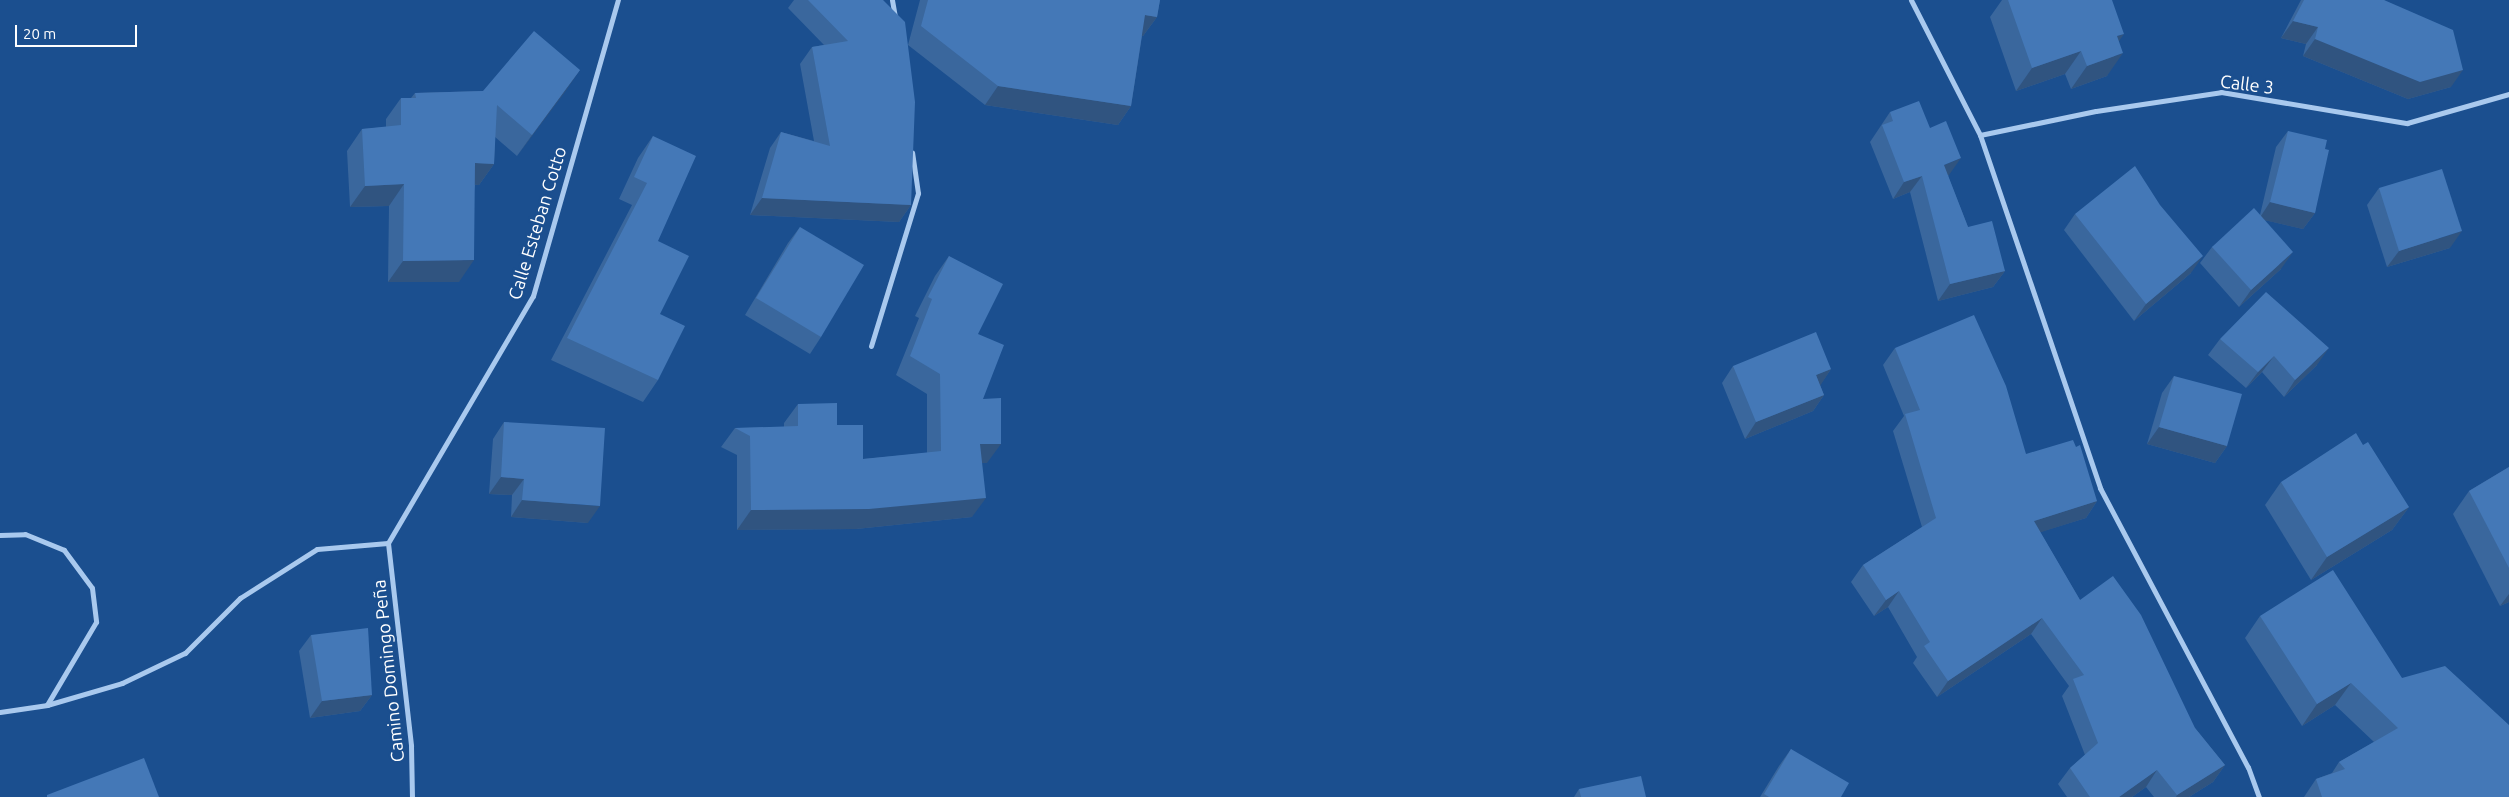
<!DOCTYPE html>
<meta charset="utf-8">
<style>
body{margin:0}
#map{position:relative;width:2509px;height:797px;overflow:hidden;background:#1b4f8f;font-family:Ubuntu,sans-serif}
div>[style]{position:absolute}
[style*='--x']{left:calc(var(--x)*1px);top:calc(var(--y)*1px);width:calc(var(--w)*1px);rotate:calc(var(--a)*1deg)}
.street>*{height:5px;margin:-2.5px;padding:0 2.5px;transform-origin:2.5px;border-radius:2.5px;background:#a9c9ee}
.wall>*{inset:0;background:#3a679d}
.shaded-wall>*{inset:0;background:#305480}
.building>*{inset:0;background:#4478b7}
span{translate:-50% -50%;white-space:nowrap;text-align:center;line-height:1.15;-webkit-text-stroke:4.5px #1b4f8f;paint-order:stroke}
.street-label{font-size:18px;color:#fff}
.scale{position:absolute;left:15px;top:25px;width:122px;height:22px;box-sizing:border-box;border:2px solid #fff;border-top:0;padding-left:6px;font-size:15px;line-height:18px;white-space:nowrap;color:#fff;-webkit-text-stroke:4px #1b4f8f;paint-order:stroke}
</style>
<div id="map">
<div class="street">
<div style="--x:892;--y:0;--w:17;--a:80"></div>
<div style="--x:1911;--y:0;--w:152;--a:62.9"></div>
<div style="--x:1980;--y:135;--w:373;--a:71.2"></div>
<div style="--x:2100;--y:488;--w:316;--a:62.1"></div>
<div style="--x:2248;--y:767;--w:32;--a:70"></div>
<div style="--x:1980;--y:135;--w:118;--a:-11.7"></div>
<div style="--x:2096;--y:111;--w:126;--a:-8.6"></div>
<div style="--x:2221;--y:92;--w:189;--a:9.5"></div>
<div style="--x:2407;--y:123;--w:106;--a:-15.9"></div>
<div style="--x:871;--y:346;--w:160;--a:-72.9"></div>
<div style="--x:918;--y:193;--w:41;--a:-98.3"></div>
<div style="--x:0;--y:535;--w:25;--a:-2"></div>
<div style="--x:25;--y:534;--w:42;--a:22.3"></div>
<div style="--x:64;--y:550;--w:47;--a:53.6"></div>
<div style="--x:92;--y:588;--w:34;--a:83"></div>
<div style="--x:96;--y:622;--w:96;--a:120.6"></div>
<div style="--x:388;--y:543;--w:286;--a:-59.6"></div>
<div style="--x:533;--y:296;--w:308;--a:-74"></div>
<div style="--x:388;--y:543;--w:204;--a:83.5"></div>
<div style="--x:411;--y:746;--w:51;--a:88.9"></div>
<div style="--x:0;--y:712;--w:48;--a:-8.5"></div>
<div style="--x:47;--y:705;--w:78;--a:-16.3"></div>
<div style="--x:122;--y:683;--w:70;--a:-25.5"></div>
<div style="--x:185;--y:653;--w:78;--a:-45"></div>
<div style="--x:240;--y:598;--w:91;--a:-32.5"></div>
<div style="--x:317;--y:549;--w:71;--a:-4.8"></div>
</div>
<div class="wall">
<div style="clip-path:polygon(794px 0,883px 0,911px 205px,899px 222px,750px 215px,770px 148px,781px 132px,814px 141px,800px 64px,812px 47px,824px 45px,788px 8px)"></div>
<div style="clip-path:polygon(920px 0,1160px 0,1157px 17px,1143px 36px,1142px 36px,1131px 106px,1118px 125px,985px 105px,908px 45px)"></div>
<div style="clip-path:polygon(2002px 0,2008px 0,2119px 42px,2107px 76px,2071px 89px,2065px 74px,2016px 91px,1990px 17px)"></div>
<div style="clip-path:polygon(2301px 0,2384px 0,2451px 87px,2408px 99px,2303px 56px,2306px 44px,2281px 38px)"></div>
<div style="clip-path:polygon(580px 70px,517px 156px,495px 137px,494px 164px,479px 185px,475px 185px,459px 282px,388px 282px,389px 206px,350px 207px,347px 151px,362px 129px,386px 127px,386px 119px,401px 98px,411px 98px,415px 93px,483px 91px)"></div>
<div style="clip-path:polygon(1890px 112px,1949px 175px,1948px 176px,1968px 227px,2005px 271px,1993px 287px,1938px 301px,1910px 192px,1893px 199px,1870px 142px)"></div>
<div style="clip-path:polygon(2288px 131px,2325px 149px,2315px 213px,2303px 229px,2265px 220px,2281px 269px,2239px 307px,2200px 263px,2212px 247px,2260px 215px,2276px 147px)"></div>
<div style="clip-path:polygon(653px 136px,660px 314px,658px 380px,643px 402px,551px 360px,632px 205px,619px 199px,638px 158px)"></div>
<div style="clip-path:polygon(2379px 188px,2450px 248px,2387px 267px,2367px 205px)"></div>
<div style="clip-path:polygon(2075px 214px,2191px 273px,2134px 321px,2064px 230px)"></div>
<div style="clip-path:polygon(800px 227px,821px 337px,810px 354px,745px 315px,788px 243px)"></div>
<div style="clip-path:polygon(949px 256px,978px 334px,987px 463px,982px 463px,972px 517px,856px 529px,737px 530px,737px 455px,721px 447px,735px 428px,784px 427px,784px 423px,798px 404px,837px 425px,863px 459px,927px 453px,927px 394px,896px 375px,919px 318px,915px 316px,935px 276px)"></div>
<div style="clip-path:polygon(2220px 339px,2317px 365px,2284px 397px,2262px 372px,2246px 388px,2208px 355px)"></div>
<div style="clip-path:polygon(1895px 348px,2026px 454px,2097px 501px,2086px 518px,2040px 532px,2080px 600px,2195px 728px,2225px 765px,2213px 782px,2189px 797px,2154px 797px,2146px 787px,2132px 797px,2067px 797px,2058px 784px,2070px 768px,2085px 755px,2062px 696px,2069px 686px,2031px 634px,1937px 697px,1913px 663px,1917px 657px,1888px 607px,1874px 616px,1851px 582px,1863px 565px,1922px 527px,1893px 431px,1904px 416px,1883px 365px)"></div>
<div style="clip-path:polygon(1733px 366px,1831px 369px,1820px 385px,1824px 395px,1813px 411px,1745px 439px,1722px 383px)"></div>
<div style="clip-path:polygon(2174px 376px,2227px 446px,2215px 463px,2147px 444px,2162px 393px)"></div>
<div style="clip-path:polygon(504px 422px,588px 523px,511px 517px,512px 495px,489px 494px,493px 439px)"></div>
<div style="clip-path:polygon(2509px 467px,2509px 602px,2500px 606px,2453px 514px,2469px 491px)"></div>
<div style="clip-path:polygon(2281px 482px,2409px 507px,2392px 530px,2311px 580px,2265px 505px)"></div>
<div style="clip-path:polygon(2260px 616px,2402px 678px,2509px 797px,2304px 797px,2316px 779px,2332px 773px,2339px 762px,2374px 742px,2335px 705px,2302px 726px,2245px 638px)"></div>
<div style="clip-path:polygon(311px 635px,372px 695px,360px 711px,310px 718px,299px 651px)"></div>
<div style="clip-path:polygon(1791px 749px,1841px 797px,1760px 797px,1779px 766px)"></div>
<div style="clip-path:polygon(1579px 789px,1646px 797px,1574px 797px)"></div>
</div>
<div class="shaded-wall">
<div style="clip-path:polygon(1145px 15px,1157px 17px,1143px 36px,1132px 34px)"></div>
<div style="clip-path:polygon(2293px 21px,2318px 27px,2306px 44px,2281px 38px)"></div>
<div style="clip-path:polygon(2124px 34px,2108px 57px,2117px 36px)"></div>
<div style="clip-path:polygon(2315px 39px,2463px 70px,2451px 87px,2408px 99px,2303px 56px)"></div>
<div style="clip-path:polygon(2081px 51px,2065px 74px,2016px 91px,2032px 68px)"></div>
<div style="clip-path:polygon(2123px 53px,2107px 76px,2071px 89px,2087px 66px)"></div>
<div style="clip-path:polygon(580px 70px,565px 92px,517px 156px,532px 135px)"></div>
<div style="clip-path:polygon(998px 86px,1131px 106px,1118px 125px,985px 105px)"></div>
<div style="clip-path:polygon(1961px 158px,1949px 175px,1932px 182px,1944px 165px)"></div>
<div style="clip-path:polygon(475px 163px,494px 164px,479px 185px,460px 184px)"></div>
<div style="clip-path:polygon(1922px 176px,1910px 192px,1893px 199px,1904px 182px)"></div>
<div style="clip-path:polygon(404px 184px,389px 206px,350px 207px,365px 186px)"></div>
<div style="clip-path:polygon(762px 198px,911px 205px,899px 222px,750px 215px)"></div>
<div style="clip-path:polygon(2270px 202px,2315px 213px,2303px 229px,2259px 219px)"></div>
<div style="clip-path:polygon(2462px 231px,2450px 248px,2387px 267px,2399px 251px)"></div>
<div style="clip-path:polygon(2293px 252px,2281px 269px,2239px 307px,2251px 290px)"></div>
<div style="clip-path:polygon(2203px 256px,2191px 273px,2134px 321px,2146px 304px)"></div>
<div style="clip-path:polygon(474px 260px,459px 282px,388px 282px,403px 261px)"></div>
<div style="clip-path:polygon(2005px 271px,1993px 287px,1938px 301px,1950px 284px)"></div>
<div style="clip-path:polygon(2329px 348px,2317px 365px,2284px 397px,2295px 380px)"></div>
<div style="clip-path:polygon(2274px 356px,2262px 372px,2246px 388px,2258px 372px)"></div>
<div style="clip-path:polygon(1831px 369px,1820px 386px,1816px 375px)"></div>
<div style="clip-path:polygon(1824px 395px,1813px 411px,1745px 439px,1756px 422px)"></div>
<div style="clip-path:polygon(2159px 427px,2227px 446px,2215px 463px,2147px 444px)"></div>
<div style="clip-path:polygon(980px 444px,1001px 444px,987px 463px,967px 463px)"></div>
<div style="clip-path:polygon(501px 477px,524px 479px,512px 495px,489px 494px)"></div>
<div style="clip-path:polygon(986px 498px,972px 517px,856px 529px,737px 530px,751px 510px)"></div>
<div style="clip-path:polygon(522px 500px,600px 506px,588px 523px,511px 517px)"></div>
<div style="clip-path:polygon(2097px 501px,2086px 518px,2022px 538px,2034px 521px)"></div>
<div style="clip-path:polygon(2409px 507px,2392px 530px,2311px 580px,2327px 557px)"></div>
<div style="clip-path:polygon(1899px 591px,1888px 607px,1874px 616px,1886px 600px)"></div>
<div style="clip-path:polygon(2509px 594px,2509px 602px,2500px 606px)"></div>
<div style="clip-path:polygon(2042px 618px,2031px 634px,1937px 697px,1948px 681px)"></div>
<div style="clip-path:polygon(2351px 683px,2335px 705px,2302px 726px,2317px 704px)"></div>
<div style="clip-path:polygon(372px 695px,360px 711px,310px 718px,322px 701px)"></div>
<div style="clip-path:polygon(2225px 765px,2213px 782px,2189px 797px,2176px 797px,2177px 795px)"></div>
<div style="clip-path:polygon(2157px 770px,2146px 787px,2132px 797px,2119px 797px)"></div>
</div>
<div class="building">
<div style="clip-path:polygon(808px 0,883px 0,905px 22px,915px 102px,911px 205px,762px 198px,781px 132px,830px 146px,812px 47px,848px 41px)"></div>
<div style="clip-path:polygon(928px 0,1160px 0,1157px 17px,1145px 15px,1131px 106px,998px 86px,921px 26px)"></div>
<div style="clip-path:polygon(2008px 0,2112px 0,2124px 34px,2117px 36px,2123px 53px,2087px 66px,2081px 51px,2032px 68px)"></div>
<div style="clip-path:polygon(2304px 0,2384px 0,2453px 30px,2463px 70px,2420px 82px,2315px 39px,2318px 27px,2293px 21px)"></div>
<div style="clip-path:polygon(534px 31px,580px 70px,532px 135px,497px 105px,494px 164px,475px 163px,474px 260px,403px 261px,404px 184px,365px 186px,362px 129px,401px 125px,401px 98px,416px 98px,415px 93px,483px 91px)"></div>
<div style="clip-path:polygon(1919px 101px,1930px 128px,1946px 121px,1961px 158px,1944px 165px,1968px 227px,1992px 221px,2005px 271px,1950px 284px,1922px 176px,1904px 182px,1882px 125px,1893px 121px,1890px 112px)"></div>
<div style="clip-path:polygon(2288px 131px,2327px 140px,2325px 149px,2329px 150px,2315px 213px,2270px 202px)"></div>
<div style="clip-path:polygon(653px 136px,696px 156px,658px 241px,689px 256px,660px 314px,685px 326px,658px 380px,567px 338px,647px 183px,634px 177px)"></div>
<div style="clip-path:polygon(2135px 166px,2160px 205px,2203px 256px,2146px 304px,2075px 214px)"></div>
<div style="clip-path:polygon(2442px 169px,2462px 231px,2399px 251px,2379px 188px)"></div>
<div style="clip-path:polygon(2254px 208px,2293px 252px,2251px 290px,2212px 247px)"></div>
<div style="clip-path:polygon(800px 227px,864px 265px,821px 337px,756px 298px)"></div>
<div style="clip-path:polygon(949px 256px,1003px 284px,978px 334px,1004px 345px,983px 399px,1001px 398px,1001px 444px,980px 444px,986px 498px,869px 509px,751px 510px,750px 436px,735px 428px,798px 426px,798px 404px,837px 403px,837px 425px,863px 425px,863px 459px,941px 451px,940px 374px,910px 356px,932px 299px,928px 297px)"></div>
<div style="clip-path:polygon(2266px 292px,2329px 348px,2295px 380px,2274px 356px,2258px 372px,2220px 339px)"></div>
<div style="clip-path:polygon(1974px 315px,2006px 386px,2026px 454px,2073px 440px,2076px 447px,2080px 445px,2097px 501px,2034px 521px,2080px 600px,2113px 576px,2141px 615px,2195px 728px,2225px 765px,2177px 795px,2157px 770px,2119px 797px,2090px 797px,2070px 768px,2098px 743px,2073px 679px,2084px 675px,2042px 618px,1948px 681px,1924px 646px,1930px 642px,1899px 591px,1886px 600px,1863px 565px,1936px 518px,1905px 414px,1920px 410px,1895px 348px)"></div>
<div style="clip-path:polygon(1816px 332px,1831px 369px,1816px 375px,1824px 395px,1756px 422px,1733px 366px)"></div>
<div style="clip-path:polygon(2174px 376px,2242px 394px,2227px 446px,2159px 427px)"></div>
<div style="clip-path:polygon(504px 422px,605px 428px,600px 506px,522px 500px,524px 479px,501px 477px)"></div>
<div style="clip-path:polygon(2356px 433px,2363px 445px,2368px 442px,2409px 507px,2327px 557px,2281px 482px)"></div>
<div style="clip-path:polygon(2509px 467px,2509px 568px,2469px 491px)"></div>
<div style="clip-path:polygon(2333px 570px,2402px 678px,2445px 666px,2509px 725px,2509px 797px,2322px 797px,2316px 779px,2345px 769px,2339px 762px,2398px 728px,2351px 683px,2317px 704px,2260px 616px)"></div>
<div style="clip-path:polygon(368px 628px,372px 695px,322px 701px,311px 635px)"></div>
<div style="clip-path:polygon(1791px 749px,1849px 783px,1841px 797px,1769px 797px,1764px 794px)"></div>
<div style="clip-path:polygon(144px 758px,159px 797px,47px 797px,47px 795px)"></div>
<div style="clip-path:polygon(1641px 776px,1646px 797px,1581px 797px,1579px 789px)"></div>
</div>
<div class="street-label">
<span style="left:2247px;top:84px;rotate:7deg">Calle 3</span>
<span style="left:537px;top:223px;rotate:-73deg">Calle Esteban Cotto</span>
<span style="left:388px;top:671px;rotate:-96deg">Camino Domingo Peña</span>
</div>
<div class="scale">20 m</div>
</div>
